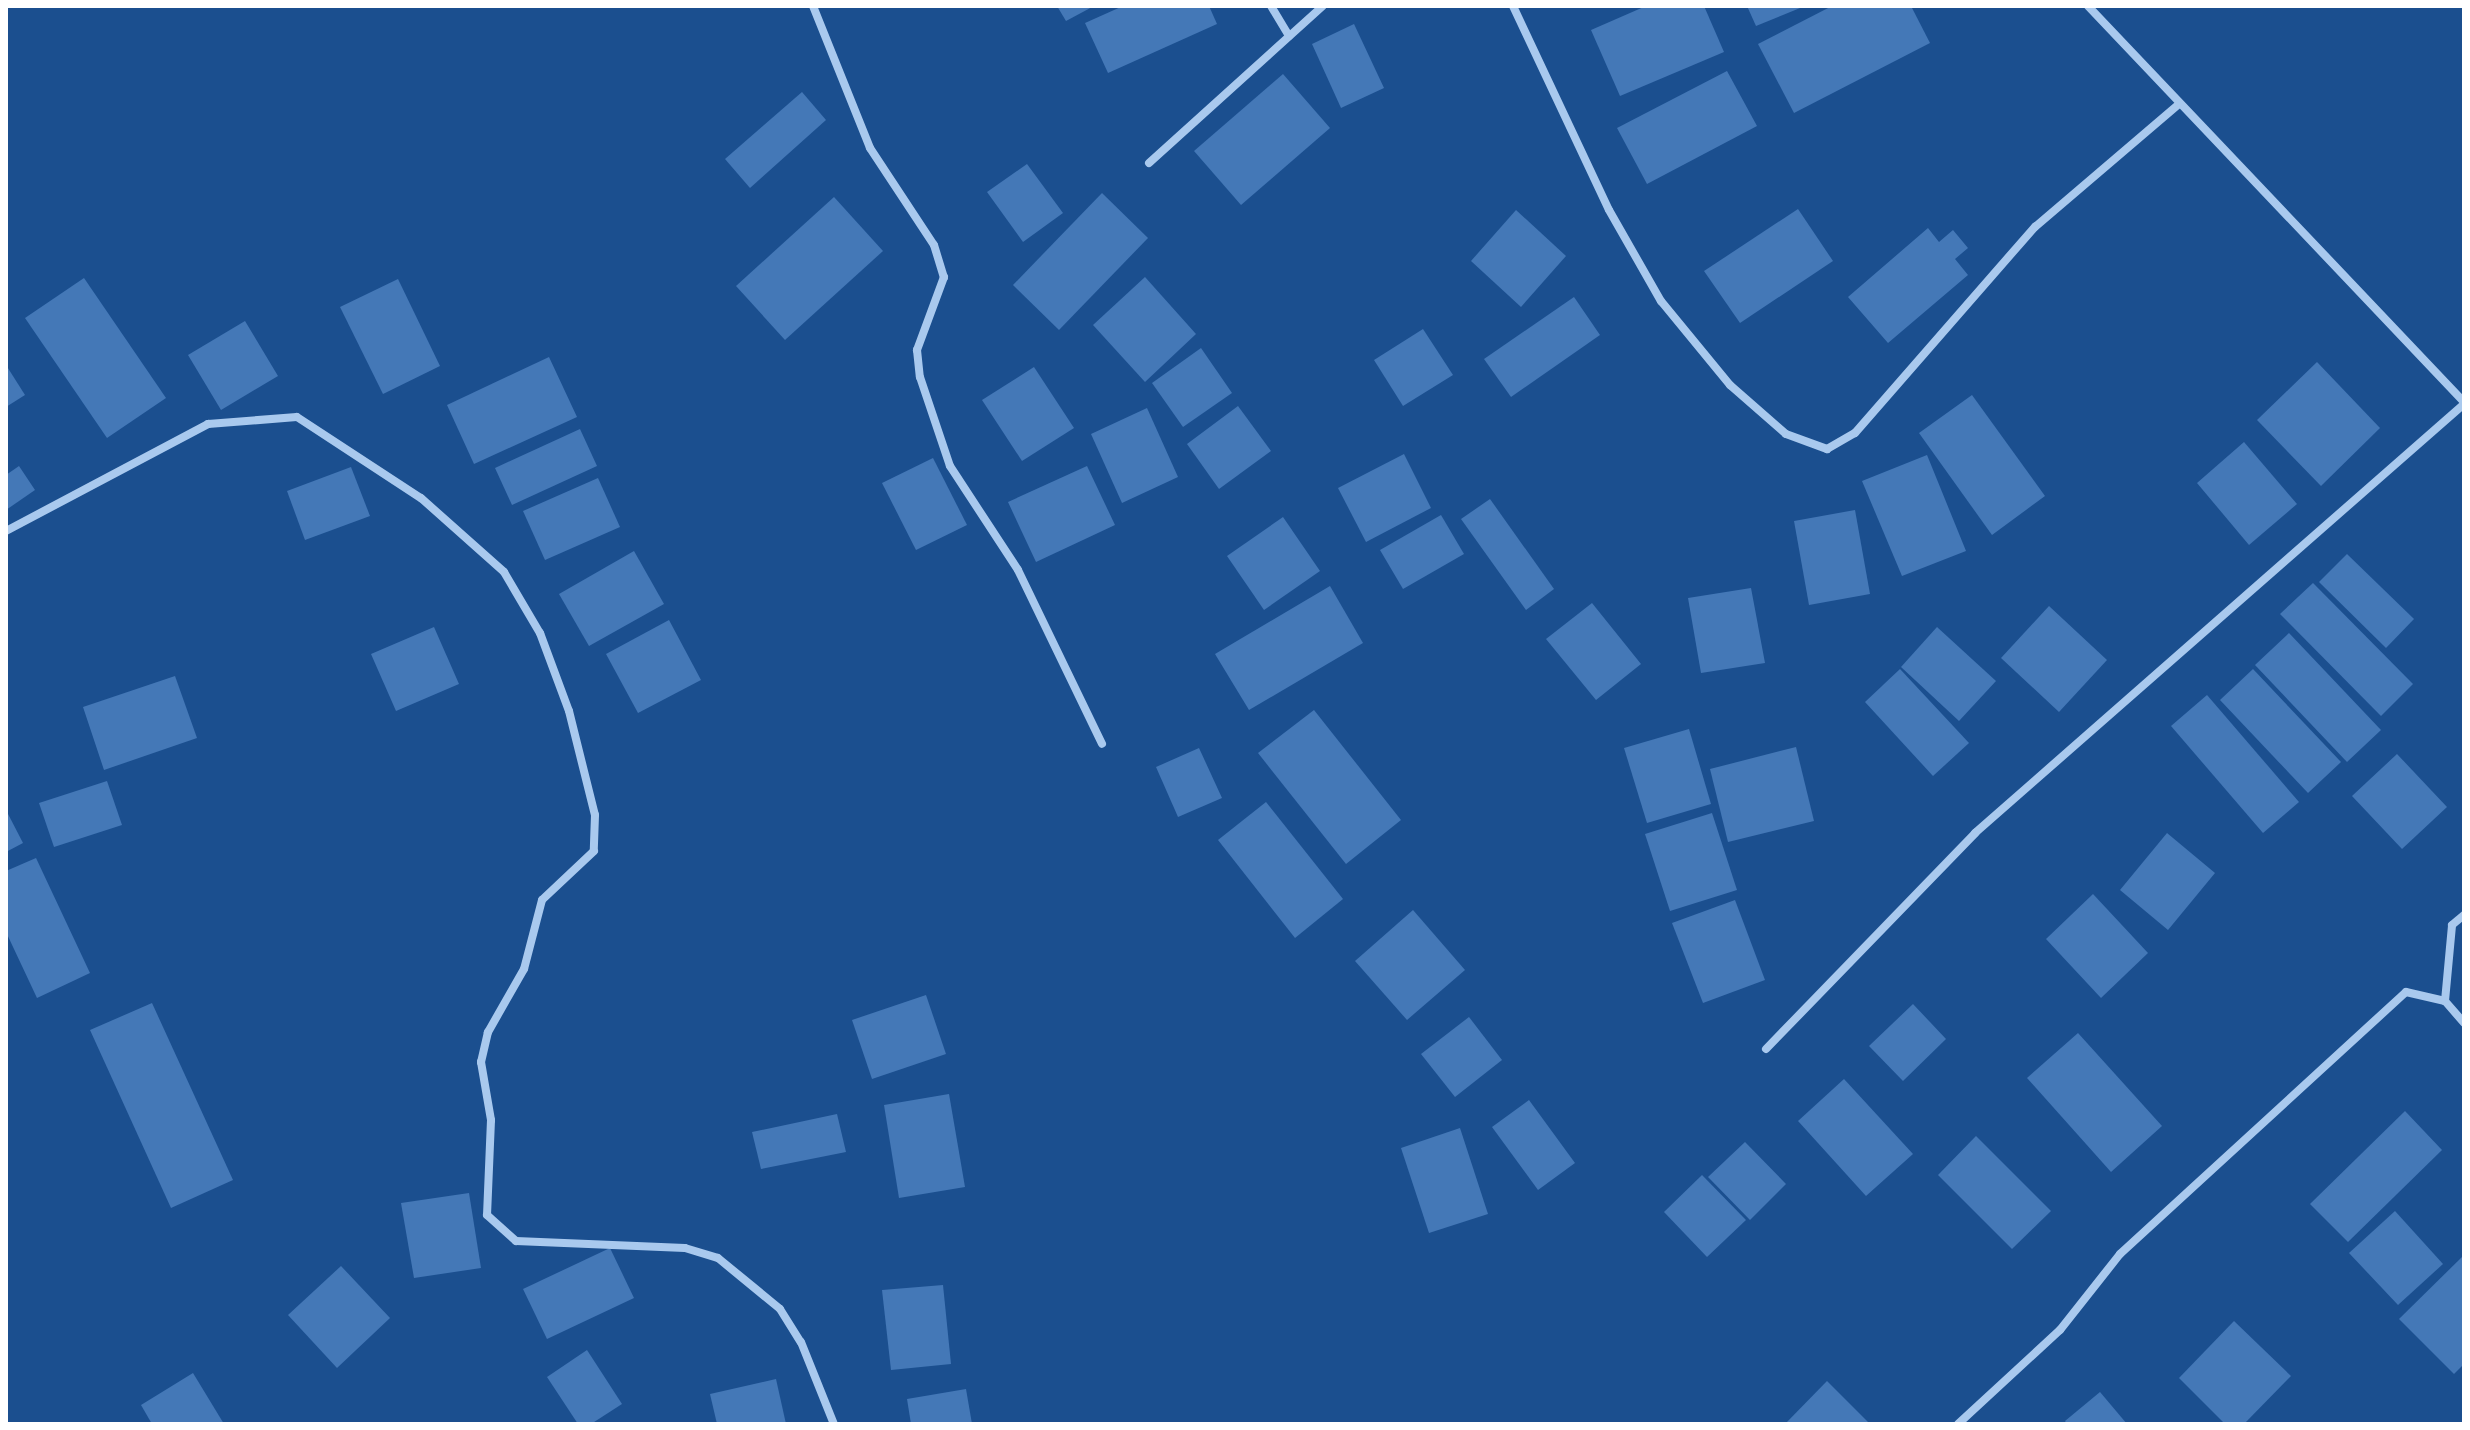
<!DOCTYPE html>
<style>
body{margin:0}
#map{position:relative;width:2470px;height:1430px;overflow:hidden;background:#1b4f8f;font-family:Quicksand,sans-serif}
div>[style]{position:absolute}
[style*='--x']{left:calc(var(--x)*1px);top:calc(var(--y)*1px);width:calc(var(--w)*1px);rotate:calc(var(--a)*1deg)}
.building>*{inset:0;background:#4478b7}
.minor>*{height:8px;margin:-4px;padding:0 4px;transform-origin:4px;border-radius:4px;background:#a9c9ee}
span{translate:-50% -50%;white-space:nowrap;text-align:center;line-height:1.15;-webkit-text-stroke:7px #1b4f8f;paint-order:stroke}
.frame{position:absolute;inset:0;border:8px solid #fff;pointer-events:none}
</style>
<div id="map">
<div class="building">
<div style="clip-path:polygon(1057px 6px,1094px 6px,1066px 21px)"></div>
<div style="clip-path:polygon(1123px 6px,1209px 6px,1217px 24px,1108px 73px,1085px 23px)"></div>
<div style="clip-path:polygon(1646px 6px,1704px 6px,1724px 52px,1620px 96px,1591px 30px)"></div>
<div style="clip-path:polygon(1747px 6px,1805px 6px,1756px 26px)"></div>
<div style="clip-path:polygon(1832px 6px,1911px 6px,1930px 43px,1794px 113px,1758px 44px)"></div>
<div style="clip-path:polygon(1354px 24px,1384px 88px,1341px 108px,1312px 44px)"></div>
<div style="clip-path:polygon(1727px 71px,1757px 126px,1647px 184px,1617px 128px)"></div>
<div style="clip-path:polygon(1283px 74px,1330px 128px,1241px 205px,1194px 151px)"></div>
<div style="clip-path:polygon(802px 92px,826px 120px,750px 188px,725px 159px)"></div>
<div style="clip-path:polygon(1027px 164px,1063px 213px,1023px 242px,987px 192px)"></div>
<div style="clip-path:polygon(1102px 193px,1148px 238px,1059px 330px,1013px 285px)"></div>
<div style="clip-path:polygon(834px 197px,883px 251px,785px 340px,736px 286px)"></div>
<div style="clip-path:polygon(1798px 209px,1833px 261px,1740px 323px,1704px 271px)"></div>
<div style="clip-path:polygon(1516px 210px,1566px 256px,1521px 307px,1471px 261px)"></div>
<div style="clip-path:polygon(1928px 228px,1939px 242px,1953px 230px,1968px 248px,1955px 259px,1968px 275px,1888px 343px,1848px 297px)"></div>
<div style="clip-path:polygon(1145px 277px,1196px 334px,1145px 382px,1093px 325px)"></div>
<div style="clip-path:polygon(84px 278px,166px 398px,107px 438px,25px 318px)"></div>
<div style="clip-path:polygon(398px 279px,440px 366px,383px 394px,340px 307px)"></div>
<div style="clip-path:polygon(1574px 297px,1600px 335px,1511px 397px,1484px 359px)"></div>
<div style="clip-path:polygon(245px 321px,278px 376px,221px 410px,188px 355px)"></div>
<div style="clip-path:polygon(1423px 329px,1453px 375px,1403px 406px,1374px 360px)"></div>
<div style="clip-path:polygon(1201px 348px,1232px 393px,1183px 427px,1152px 383px)"></div>
<div style="clip-path:polygon(549px 357px,577px 417px,474px 464px,447px 405px)"></div>
<div style="clip-path:polygon(2317px 362px,2380px 428px,2321px 486px,2257px 420px)"></div>
<div style="clip-path:polygon(6px 365px,25px 395px,6px 407px)"></div>
<div style="clip-path:polygon(1034px 367px,1074px 428px,1022px 461px,982px 400px)"></div>
<div style="clip-path:polygon(1972px 395px,2045px 496px,1992px 535px,1919px 433px)"></div>
<div style="clip-path:polygon(1238px 406px,1271px 451px,1219px 489px,1187px 444px)"></div>
<div style="clip-path:polygon(1147px 408px,1178px 477px,1122px 503px,1091px 434px)"></div>
<div style="clip-path:polygon(580px 429px,597px 466px,512px 505px,495px 468px)"></div>
<div style="clip-path:polygon(2244px 442px,2297px 504px,2249px 545px,2197px 483px)"></div>
<div style="clip-path:polygon(1404px 454px,1431px 508px,1366px 542px,1338px 488px)"></div>
<div style="clip-path:polygon(1927px 455px,1966px 551px,1902px 576px,1862px 481px)"></div>
<div style="clip-path:polygon(933px 458px,967px 525px,916px 550px,882px 483px)"></div>
<div style="clip-path:polygon(19px 466px,35px 490px,6px 510px,6px 475px)"></div>
<div style="clip-path:polygon(1087px 466px,1115px 525px,1036px 562px,1008px 502px)"></div>
<div style="clip-path:polygon(351px 467px,370px 516px,305px 540px,287px 491px)"></div>
<div style="clip-path:polygon(598px 478px,620px 527px,545px 560px,523px 511px)"></div>
<div style="clip-path:polygon(1490px 499px,1554px 589px,1526px 610px,1461px 519px)"></div>
<div style="clip-path:polygon(1855px 510px,1870px 594px,1809px 605px,1794px 521px)"></div>
<div style="clip-path:polygon(1441px 515px,1464px 554px,1403px 589px,1380px 550px)"></div>
<div style="clip-path:polygon(1283px 517px,1320px 571px,1264px 610px,1227px 556px)"></div>
<div style="clip-path:polygon(634px 551px,664px 604px,589px 646px,559px 594px)"></div>
<div style="clip-path:polygon(2347px 554px,2414px 619px,2386px 648px,2319px 582px)"></div>
<div style="clip-path:polygon(2313px 583px,2413px 684px,2381px 716px,2280px 614px)"></div>
<div style="clip-path:polygon(1330px 586px,1363px 643px,1249px 710px,1215px 654px)"></div>
<div style="clip-path:polygon(1751px 588px,1765px 663px,1701px 673px,1688px 598px)"></div>
<div style="clip-path:polygon(1592px 603px,1641px 664px,1596px 700px,1546px 639px)"></div>
<div style="clip-path:polygon(2049px 606px,2107px 660px,2059px 712px,2001px 658px)"></div>
<div style="clip-path:polygon(669px 620px,701px 680px,638px 713px,606px 654px)"></div>
<div style="clip-path:polygon(434px 627px,459px 684px,396px 711px,371px 654px)"></div>
<div style="clip-path:polygon(1937px 627px,1996px 681px,1959px 721px,1901px 667px)"></div>
<div style="clip-path:polygon(2289px 633px,2381px 730px,2347px 762px,2255px 665px)"></div>
<div style="clip-path:polygon(1900px 669px,1969px 743px,1933px 776px,1865px 702px)"></div>
<div style="clip-path:polygon(2253px 669px,2341px 762px,2308px 793px,2220px 700px)"></div>
<div style="clip-path:polygon(175px 676px,197px 738px,104px 770px,83px 707px)"></div>
<div style="clip-path:polygon(2207px 695px,2299px 802px,2263px 833px,2171px 726px)"></div>
<div style="clip-path:polygon(1314px 710px,1401px 820px,1346px 864px,1258px 753px)"></div>
<div style="clip-path:polygon(1689px 729px,1711px 804px,1647px 823px,1624px 748px)"></div>
<div style="clip-path:polygon(1796px 747px,1814px 821px,1728px 842px,1710px 769px)"></div>
<div style="clip-path:polygon(1199px 748px,1222px 798px,1178px 817px,1156px 767px)"></div>
<div style="clip-path:polygon(2397px 754px,2447px 807px,2402px 849px,2352px 796px)"></div>
<div style="clip-path:polygon(107px 781px,122px 825px,54px 847px,39px 803px)"></div>
<div style="clip-path:polygon(1266px 802px,1343px 899px,1295px 938px,1218px 840px)"></div>
<div style="clip-path:polygon(6px 810px,23px 843px,6px 852px)"></div>
<div style="clip-path:polygon(1712px 813px,1737px 890px,1670px 911px,1645px 834px)"></div>
<div style="clip-path:polygon(2167px 833px,2215px 873px,2168px 930px,2120px 890px)"></div>
<div style="clip-path:polygon(36px 858px,90px 973px,37px 998px,6px 932px,6px 871px)"></div>
<div style="clip-path:polygon(2093px 894px,2148px 953px,2101px 998px,2046px 939px)"></div>
<div style="clip-path:polygon(1735px 900px,1765px 980px,1703px 1003px,1672px 923px)"></div>
<div style="clip-path:polygon(1413px 910px,1465px 970px,1407px 1020px,1355px 961px)"></div>
<div style="clip-path:polygon(926px 995px,946px 1054px,872px 1079px,852px 1020px)"></div>
<div style="clip-path:polygon(152px 1003px,233px 1180px,171px 1208px,90px 1030px)"></div>
<div style="clip-path:polygon(1913px 1004px,1946px 1039px,1903px 1081px,1869px 1046px)"></div>
<div style="clip-path:polygon(1469px 1017px,1502px 1060px,1455px 1097px,1421px 1054px)"></div>
<div style="clip-path:polygon(2078px 1033px,2162px 1126px,2111px 1172px,2027px 1078px)"></div>
<div style="clip-path:polygon(1844px 1079px,1913px 1154px,1866px 1196px,1798px 1121px)"></div>
<div style="clip-path:polygon(949px 1094px,965px 1187px,899px 1198px,884px 1105px)"></div>
<div style="clip-path:polygon(1529px 1100px,1575px 1163px,1538px 1190px,1492px 1127px)"></div>
<div style="clip-path:polygon(2405px 1111px,2442px 1150px,2348px 1242px,2310px 1204px)"></div>
<div style="clip-path:polygon(837px 1114px,846px 1152px,761px 1169px,752px 1132px)"></div>
<div style="clip-path:polygon(1460px 1128px,1488px 1214px,1429px 1233px,1401px 1148px)"></div>
<div style="clip-path:polygon(1976px 1136px,2051px 1211px,2012px 1249px,1938px 1175px)"></div>
<div style="clip-path:polygon(1745px 1142px,1786px 1184px,1750px 1220px,1708px 1177px)"></div>
<div style="clip-path:polygon(1702px 1175px,1746px 1220px,1707px 1257px,1664px 1212px)"></div>
<div style="clip-path:polygon(469px 1193px,481px 1268px,414px 1278px,401px 1203px)"></div>
<div style="clip-path:polygon(2395px 1211px,2443px 1264px,2398px 1305px,2349px 1253px)"></div>
<div style="clip-path:polygon(610px 1248px,634px 1298px,547px 1339px,523px 1289px)"></div>
<div style="clip-path:polygon(2464px 1255px,2464px 1364px,2454px 1374px,2399px 1319px)"></div>
<div style="clip-path:polygon(341px 1266px,390px 1318px,337px 1368px,288px 1315px)"></div>
<div style="clip-path:polygon(943px 1285px,951px 1364px,891px 1370px,882px 1290px)"></div>
<div style="clip-path:polygon(2234px 1321px,2291px 1376px,2244px 1424px,2225px 1424px,2179px 1378px)"></div>
<div style="clip-path:polygon(587px 1350px,622px 1404px,591px 1424px,578px 1424px,547px 1377px)"></div>
<div style="clip-path:polygon(193px 1373px,224px 1424px,152px 1424px,141px 1405px)"></div>
<div style="clip-path:polygon(776px 1379px,786px 1424px,717px 1424px,710px 1394px)"></div>
<div style="clip-path:polygon(1827px 1381px,1870px 1424px,1785px 1424px)"></div>
<div style="clip-path:polygon(966px 1389px,972px 1424px,911px 1424px,907px 1399px)"></div>
<div style="clip-path:polygon(2100px 1392px,2127px 1424px,2067px 1424px,2065px 1421px)"></div>
</div>
<div class="minor">
<div style="--x:813;--y:6;--w:153;--a:68.1"></div>
<div style="--x:870;--y:148;--w:116;--a:56.6"></div>
<div style="--x:934;--y:245;--w:34;--a:73"></div>
<div style="--x:944;--y:277;--w:78;--a:110.3"></div>
<div style="--x:917;--y:350;--w:27;--a:84"></div>
<div style="--x:920;--y:377;--w:94;--a:71.4"></div>
<div style="--x:950;--y:466;--w:124;--a:56.8"></div>
<div style="--x:1018;--y:570;--w:193;--a:64.2"></div>
<div style="--x:1271;--y:6;--w:35;--a:59"></div>
<div style="--x:1513;--y:6;--w:225;--a:64.8"></div>
<div style="--x:1609;--y:210;--w:105;--a:60.3"></div>
<div style="--x:1661;--y:301;--w:109;--a:50.6"></div>
<div style="--x:1730;--y:385;--w:74;--a:41.2"></div>
<div style="--x:1786;--y:434;--w:44;--a:20.1"></div>
<div style="--x:1827;--y:449;--w:32;--a:-30"></div>
<div style="--x:1855;--y:433;--w:274;--a:-48.9"></div>
<div style="--x:2035;--y:227;--w:189;--a:-40.5"></div>
<div style="--x:2088;--y:6;--w:546;--a:46.48"></div>
<div style="--x:1149;--y:163;--w:234;--a:-42.1"></div>
<div style="--x:6;--y:531;--w:229;--a:-27.9"></div>
<div style="--x:208;--y:424;--w:89;--a:-4.5"></div>
<div style="--x:297;--y:417;--w:148;--a:33.2"></div>
<div style="--x:421;--y:498;--w:111;--a:41.7"></div>
<div style="--x:504;--y:572;--w:71;--a:59.5"></div>
<div style="--x:540;--y:633;--w:83;--a:69.6"></div>
<div style="--x:569;--y:711;--w:107;--a:76"></div>
<div style="--x:595;--y:815;--w:36;--a:92"></div>
<div style="--x:594;--y:851;--w:71;--a:136.7"></div>
<div style="--x:542;--y:900;--w:71;--a:104.6"></div>
<div style="--x:524;--y:969;--w:73;--a:119.7"></div>
<div style="--x:488;--y:1032;--w:31;--a:103"></div>
<div style="--x:481;--y:1062;--w:59;--a:80.2"></div>
<div style="--x:491;--y:1120;--w:95;--a:92.4"></div>
<div style="--x:487;--y:1215;--w:39;--a:42"></div>
<div style="--x:516;--y:1241;--w:169;--a:2.4"></div>
<div style="--x:685;--y:1248;--w:34;--a:17"></div>
<div style="--x:718;--y:1258;--w:80;--a:39.4"></div>
<div style="--x:780;--y:1309;--w:39;--a:58"></div>
<div style="--x:801;--y:1342;--w:88;--a:68.1"></div>
<div style="--x:2445;--y:1001;--w:29;--a:49"></div>
<div style="--x:1766;--y:1049;--w:301;--a:-45.9"></div>
<div style="--x:1975;--y:833;--w:651;--a:-41.26"></div>
<div style="--x:1958;--y:1424;--w:139;--a:-42.7"></div>
<div style="--x:2060;--y:1330;--w:97;--a:-51.7"></div>
<div style="--x:2120;--y:1254;--w:388;--a:-42.5"></div>
<div style="--x:2406;--y:992;--w:40;--a:13"></div>
<div style="--x:2445;--y:1001;--w:76;--a:-84.7"></div>
<div style="--x:2452;--y:925;--w:16;--a:-40"></div>
</div>
<div class="frame"></div>
</div>
